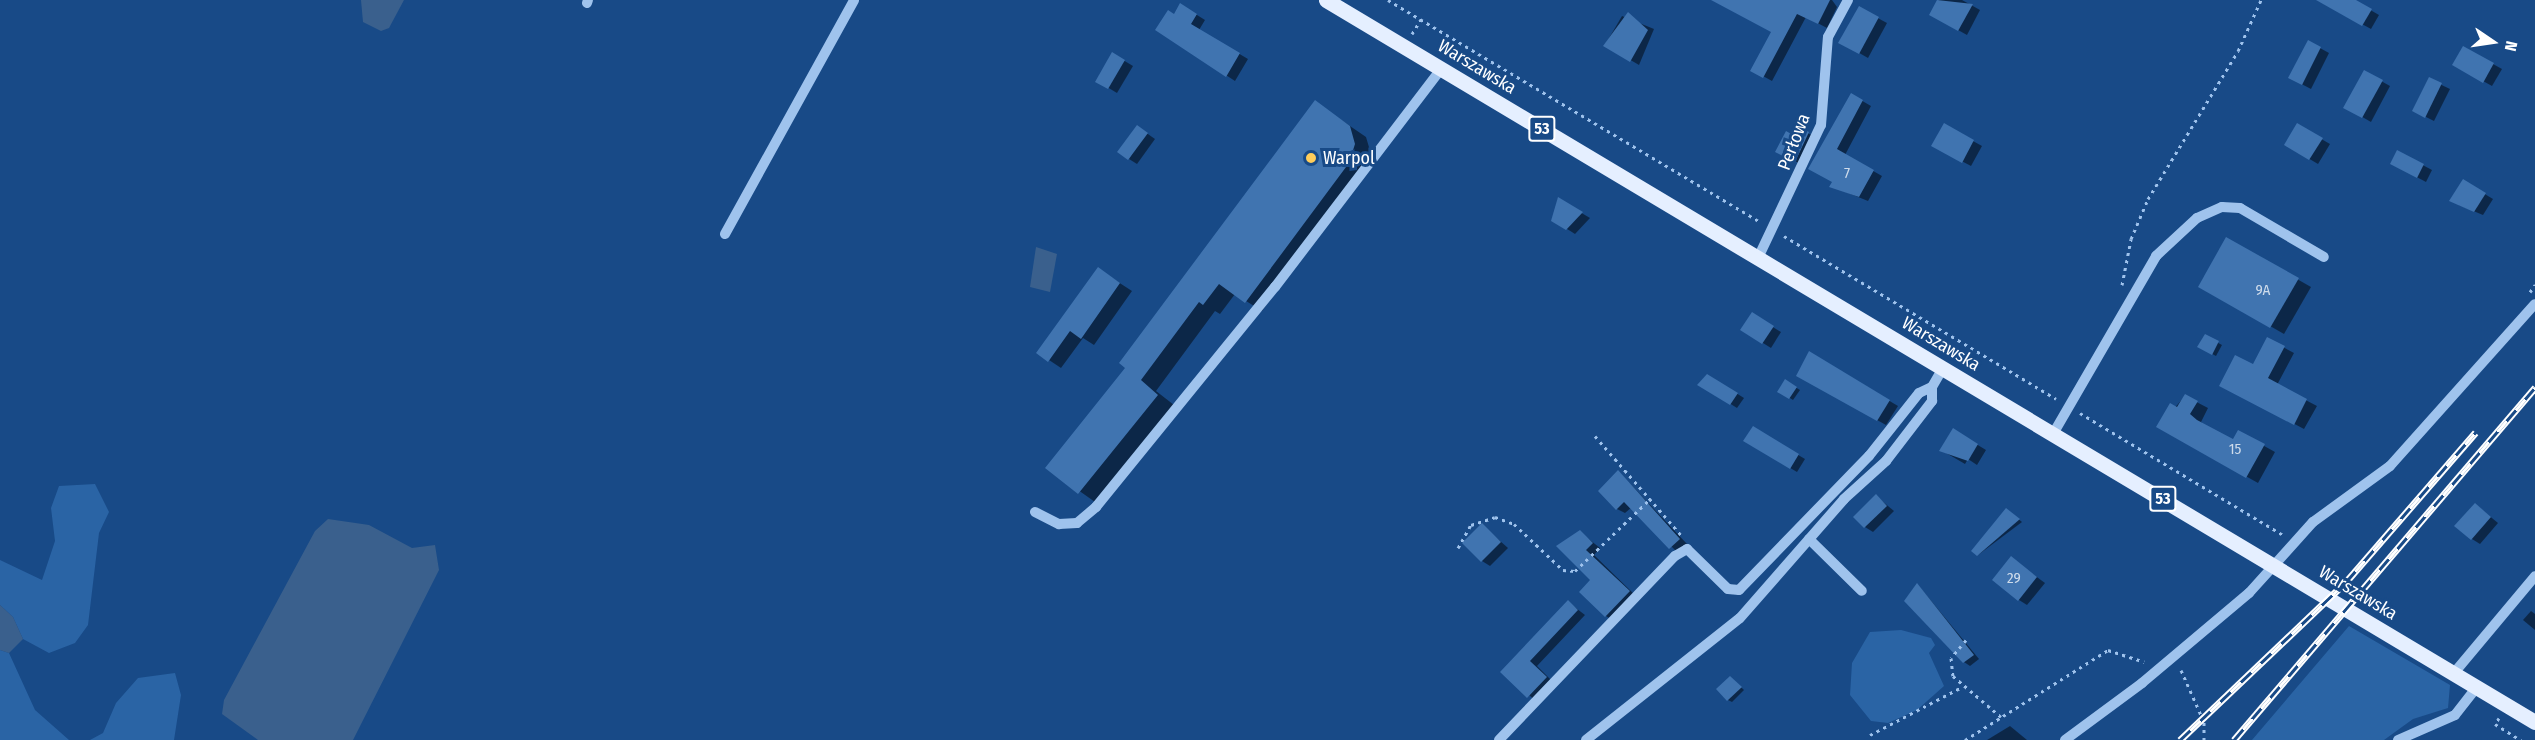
<!DOCTYPE html>
<meta charset="utf-8">
<style>
body{margin:0}
#map{position:relative;width:2535px;height:740px;overflow:hidden;background:#184a87;font-family:"Fira Sans Condensed",sans-serif}
div>[style]{position:absolute}
[style*='--x']{left:calc(var(--x)*1px);top:calc(var(--y)*1px);width:calc(var(--w)*1px);rotate:calc(var(--a)*1deg)}
.green>*{inset:0;background:#2a64a5}
.water>*{inset:0;background:#3a608d}
.shadow>*{inset:0;background:#0007}
.building>*{inset:0;background:#4074b0}
.path>*{height:3px;margin-top:-1.5px;transform-origin:0;background:repeating-linear-gradient(90deg,#9fc3ed 0 3px,transparent 0 7.5px)}
.minor>*{height:10px;margin:-5px;padding:0 5px;transform-origin:5px;border-radius:5px;background:#9fc3ed}
.major>*{height:15px;margin:-7.5px;padding:0 7.5px;transform-origin:7.5px;border-radius:7.5px;background:#e5efff}
.rail>*{height:7px;margin-top:-3.5px;transform-origin:0;background:repeating-linear-gradient(90deg,#184a87 0 14px,#fff 0 28px);box-sizing:border-box;border-block:2px solid #fff}
.dots>*{width:16px;height:16px;translate:-50% -50%;box-sizing:border-box;border:3px solid #184a87;border-radius:50%}
span{translate:-50% -50%;white-space:nowrap;text-align:center;line-height:1.15;-webkit-text-stroke:6px #184a87;paint-order:stroke}
.number-label{font-size:15px;color:#cfdceb}
.number-label span{-webkit-text-stroke-width:0}
.shield-label span{padding:2px 4px;background:#184a87;border:2px solid;border-radius:4px;-webkit-text-stroke-width:0}
.shield-label{font-size:16px;color:#fff;font-weight:700}
.street-label{font-size:18px;color:#fff}
.poi-label{font-size:18px;color:#fff}
.left{translate:0 -50%;text-align:left}
.north{position:absolute;left:2463px;top:12px;width:60px;height:60px;-webkit-text-stroke:4px #184a87;paint-order:stroke;rotate:103deg;font-size:16px;font-weight:700;line-height:24px;text-align:center;color:#fff}
.north::after{content:'';display:block;margin:auto;width:21px;height:27px;background:#fff;clip-path:polygon(50% 0,100% 100%,50% 72%,0 100%)}
</style>
<div id="map">
<div class="green">
<div style="clip-path:polygon(95px 484px,109px 512px,99px 533px,88px 625px,75px 643px,49px 653px,23px 639px,13px 617px,0 605px,0 560px,42px 580px,55px 541px,51px 508px,59px 486px)"></div>
<div style="clip-path:polygon(2349px 626px,2450px 685px,2448px 708px,2413px 719px,2384px 740px,2252px 740px)"></div>
<div style="clip-path:polygon(1901px 630px,1931px 638px,1935px 645px,1929px 653px,1944px 686px,1917px 710px,1888px 723px,1871px 721px,1850px 695px,1852px 663px,1870px 632px)"></div>
<div style="clip-path:polygon(0 650px,9px 653px,35px 710px,69px 740px,0 740px)"></div>
<div style="clip-path:polygon(175px 673px,181px 695px,174px 740px,90px 740px,103px 733px,116px 703px,138px 678px)"></div>
</div>
<div class="water">
<div style="clip-path:polygon(361px 0,404px 0,389px 28px,381px 31px,363px 22px)"></div>
<div style="clip-path:polygon(1036px 247px,1057px 254px,1050px 292px,1030px 287px)"></div>
<div style="clip-path:polygon(328px 519px,369px 525px,412px 548px,435px 545px,439px 570px,353px 740px,258px 740px,222px 714px,224px 700px,315px 531px)"></div>
<div style="clip-path:polygon(0 605px,13px 617px,23px 639px,9px 653px,0 650px)"></div>
</div>
<div class="shadow">
<div style="clip-path:polygon(1723px 0,1832px 0,1837px 7px,1827px 28px,1806px 17px,1772px 81px,1752px 70px,1773px 32px)"></div>
<div style="clip-path:polygon(1939px 0,1962px 0,1980px 10px,1967px 35px,1931px 15px)"></div>
<div style="clip-path:polygon(2332px 0,2353px 0,2379px 15px,2371px 29px,2329px 6px)"></div>
<div style="clip-path:polygon(1859px 8px,1887px 23px,1868px 58px,1840px 42px)"></div>
<div style="clip-path:polygon(1189px 10px,1205px 20px,1199px 30px,1248px 59px,1235px 81px,1157px 30px)"></div>
<div style="clip-path:polygon(1622px 16px,1654px 29px,1639px 65px,1605px 45px)"></div>
<div style="clip-path:polygon(2309px 42px,2329px 53px,2311px 89px,2290px 78px)"></div>
<div style="clip-path:polygon(2464px 48px,2502px 69px,2492px 86px,2454px 65px)"></div>
<div style="clip-path:polygon(1113px 54px,1133px 66px,1117px 93px,1097px 81px)"></div>
<div style="clip-path:polygon(2365px 72px,2390px 86px,2371px 122px,2345px 107px)"></div>
<div style="clip-path:polygon(2429px 79px,2450px 89px,2434px 121px,2422px 115px)"></div>
<div style="clip-path:polygon(1852px 95px,1871px 106px,1845px 155px,1882px 176px,1868px 201px,1831px 186px,1834px 182px,1810px 169px)"></div>
<div style="clip-path:polygon(1315px 102px,1366px 137px,1371px 154px,1262px 311px,1235px 294px,1220px 314px,1215px 311px,1156px 391px,1174px 405px,1095px 502px,1047px 468px,1127px 368px)"></div>
<div style="clip-path:polygon(1944px 125px,1982px 146px,1971px 166px,1933px 146px)"></div>
<div style="clip-path:polygon(2297px 125px,2330px 144px,2318px 164px,2286px 145px)"></div>
<div style="clip-path:polygon(1798px 128px,1817px 138px,1804px 166px,1777px 151px)"></div>
<div style="clip-path:polygon(1145px 132px,1155px 139px,1137px 164px,1129px 159px)"></div>
<div style="clip-path:polygon(2398px 152px,2432px 170px,2426px 182px,2392px 164px)"></div>
<div style="clip-path:polygon(2463px 181px,2493px 199px,2483px 215px,2459px 205px)"></div>
<div style="clip-path:polygon(1558px 199px,1590px 218px,1575px 234px,1553px 220px)"></div>
<div style="clip-path:polygon(2227px 239px,2311px 287px,2284px 334px,2200px 286px)"></div>
<div style="clip-path:polygon(1098px 269px,1132px 291px,1094px 345px,1083px 338px,1061px 368px,1049px 360px)"></div>
<div style="clip-path:polygon(1752px 314px,1781px 332px,1771px 348px,1742px 330px)"></div>
<div style="clip-path:polygon(2205px 336px,2222px 345px,2216px 356px,2199px 347px)"></div>
<div style="clip-path:polygon(2268px 339px,2294px 353px,2277px 385px,2317px 406px,2304px 429px,2229px 389px,2254px 366px)"></div>
<div style="clip-path:polygon(1809px 353px,1898px 406px,1886px 425px,1798px 376px)"></div>
<div style="clip-path:polygon(1707px 375px,1744px 398px,1737px 408px,1699px 384px)"></div>
<div style="clip-path:polygon(1785px 381px,1800px 390px,1793px 400px,1779px 391px)"></div>
<div style="clip-path:polygon(2185px 396px,2208px 408px,2201px 422px,2207px 427px,2234px 441px,2239px 432px,2275px 452px,2258px 483px,2158px 427px)"></div>
<div style="clip-path:polygon(1753px 428px,1805px 459px,1797px 472px,1745px 441px)"></div>
<div style="clip-path:polygon(1953px 430px,1986px 450px,1977px 465px,1968px 459px,1965px 464px,1941px 450px)"></div>
<div style="clip-path:polygon(1619px 472px,1687px 544px,1678px 553px,1632px 507px,1625px 513px,1617px 509px)"></div>
<div style="clip-path:polygon(1876px 496px,1894px 511px,1873px 532px,1865px 527px)"></div>
<div style="clip-path:polygon(2475px 504px,2498px 523px,2480px 544px,2472px 539px)"></div>
<div style="clip-path:polygon(2010px 512px,2022px 522px,1978px 555px)"></div>
<div style="clip-path:polygon(1482px 525px,1508px 548px,1490px 566px,1482px 561px)"></div>
<div style="clip-path:polygon(1580px 532px,1600px 548px,1594px 555px,1637px 597px,1614px 621px,1606px 616px,1592px 580px)"></div>
<div style="clip-path:polygon(2011px 558px,2045px 583px,2027px 605px,2019px 600px)"></div>
<div style="clip-path:polygon(1918px 585px,1979px 659px,1970px 666px,1964px 662px)"></div>
<div style="clip-path:polygon(1568px 602px,1585px 615px,1537px 666px,1553px 682px,1536px 701px,1502px 672px)"></div>
<div style="clip-path:polygon(2531px 611px,2535px 614px,2535px 630px,2523px 620px)"></div>
<div style="clip-path:polygon(1730px 677px,1744px 690px,1732px 702px,1728px 700px)"></div>
<div style="clip-path:polygon(2010px 726px,2027px 740px,1987px 740px)"></div>
</div>
<div class="building">
<div style="clip-path:polygon(1711px 0,1830px 0,1818px 24px,1797px 14px,1763px 78px,1750px 71px,1771px 32px)"></div>
<div style="clip-path:polygon(1937px 0,1973px 4px,1958px 31px,1929px 15px)"></div>
<div style="clip-path:polygon(2316px 0,2356px 0,2372px 9px,2362px 26px)"></div>
<div style="clip-path:polygon(1180px 3px,1197px 14px,1191px 24px,1240px 53px,1226px 77px,1155px 30px,1168px 10px,1174px 14px)"></div>
<div style="clip-path:polygon(1859px 6px,1879px 17px,1859px 54px,1838px 43px)"></div>
<div style="clip-path:polygon(1628px 12px,1648px 30px,1630px 62px,1603px 46px)"></div>
<div style="clip-path:polygon(2308px 40px,2321px 47px,2302px 85px,2288px 78px)"></div>
<div style="clip-path:polygon(2463px 46px,2494px 63px,2483px 83px,2452px 65px)"></div>
<div style="clip-path:polygon(1112px 52px,1125px 60px,1108px 89px,1095px 82px)"></div>
<div style="clip-path:polygon(2364px 70px,2383px 80px,2362px 118px,2343px 108px)"></div>
<div style="clip-path:polygon(2429px 77px,2442px 83px,2425px 118px,2412px 111px)"></div>
<div style="clip-path:polygon(1851px 93px,1863px 100px,1837px 149px,1874px 170px,1859px 197px,1829px 187px,1832px 182px,1808px 169px)"></div>
<div style="clip-path:polygon(1315px 100px,1350px 126px,1355px 144px,1349px 163px,1245px 303px,1219px 284px,1203px 305px,1199px 302px,1141px 380px,1158px 395px,1078px 494px,1045px 468px,1125px 368px,1119px 363px)"></div>
<div style="clip-path:polygon(1944px 123px,1974px 140px,1962px 163px,1931px 146px)"></div>
<div style="clip-path:polygon(2297px 123px,2323px 138px,2309px 160px,2284px 145px)"></div>
<div style="clip-path:polygon(1137px 125px,1148px 133px,1128px 160px,1117px 152px)"></div>
<div style="clip-path:polygon(1798px 126px,1809px 132px,1795px 162px,1775px 152px,1786px 131px,1793px 135px)"></div>
<div style="clip-path:polygon(2397px 150px,2424px 164px,2417px 178px,2390px 164px)"></div>
<div style="clip-path:polygon(2463px 179px,2486px 193px,2474px 212px,2449px 201px)"></div>
<div style="clip-path:polygon(1558px 197px,1583px 212px,1566px 230px,1551px 221px)"></div>
<div style="clip-path:polygon(2226px 237px,2299px 278px,2270px 328px,2198px 287px)"></div>
<div style="clip-path:polygon(1098px 267px,1120px 283px,1081px 339px,1070px 331px,1048px 362px,1036px 353px)"></div>
<div style="clip-path:polygon(1752px 312px,1774px 326px,1762px 344px,1740px 330px)"></div>
<div style="clip-path:polygon(2205px 334px,2219px 341px,2212px 355px,2197px 347px)"></div>
<div style="clip-path:polygon(2267px 337px,2285px 346px,2268px 378px,2307px 399px,2294px 425px,2219px 386px,2235px 355px,2253px 364px)"></div>
<div style="clip-path:polygon(1809px 351px,1890px 400px,1877px 421px,1796px 376px)"></div>
<div style="clip-path:polygon(1707px 374px,1738px 393px,1730px 405px,1697px 385px)"></div>
<div style="clip-path:polygon(1785px 379px,1797px 387px,1789px 399px,1777px 392px)"></div>
<div style="clip-path:polygon(2185px 394px,2198px 401px,2190px 414px,2197px 420px,2233px 439px,2238px 430px,2265px 444px,2246px 478px,2156px 427px,2170px 403px,2177px 407px)"></div>
<div style="clip-path:polygon(1753px 426px,1799px 454px,1790px 469px,1743px 441px)"></div>
<div style="clip-path:polygon(1953px 428px,1978px 444px,1968px 461px,1939px 451px)"></div>
<div style="clip-path:polygon(1618px 470px,1680px 539px,1669px 549px,1624px 502px,1616px 510px,1598px 491px)"></div>
<div style="clip-path:polygon(1876px 494px,1887px 506px,1864px 528px,1853px 517px)"></div>
<div style="clip-path:polygon(2475px 503px,2491px 517px,2471px 540px,2454px 526px)"></div>
<div style="clip-path:polygon(2006px 508px,2020px 519px,1977px 556px,1971px 551px)"></div>
<div style="clip-path:polygon(1482px 523px,1501px 542px,1481px 562px,1462px 543px)"></div>
<div style="clip-path:polygon(1580px 530px,1593px 543px,1586px 550px,1630px 591px,1605px 617px,1579px 592px,1590px 580px,1556px 546px)"></div>
<div style="clip-path:polygon(2011px 556px,2037px 577px,2018px 601px,1992px 580px)"></div>
<div style="clip-path:polygon(1917px 583px,1974px 655px,1963px 663px,1904px 601px)"></div>
<div style="clip-path:polygon(1568px 600px,1578px 610px,1530px 661px,1547px 677px,1527px 698px,1500px 672px)"></div>
<div style="clip-path:polygon(1730px 676px,1742px 687px,1727px 701px,1716px 689px)"></div>
</div>
<div class="path">
<div style="--x:1388;--y:0;--w:433;--a:30.8"></div>
<div style="--x:1412;--y:34;--w:17;--a:-59"></div>
<div style="--x:1784;--y:236;--w:317;--a:30.9"></div>
<div style="--x:2122;--y:285;--w:47;--a:-78.9"></div>
<div style="--x:2131;--y:239;--w:43;--a:-67"></div>
<div style="--x:2148;--y:199;--w:173;--a:-58.7"></div>
<div style="--x:2238;--y:51;--w:56;--a:-65.7"></div>
<div style="--x:2530;--y:292;--w:9;--a:-54"></div>
<div style="--x:2080;--y:413;--w:237;--a:31"></div>
<div style="--x:1595;--y:436;--w:133;--a:49"></div>
<div style="--x:1458;--y:548;--w:26;--a:-61"></div>
<div style="--x:1471;--y:525;--w:25;--a:-18"></div>
<div style="--x:1495;--y:517;--w:20;--a:20"></div>
<div style="--x:1514;--y:524;--w:67;--a:43.2"></div>
<div style="--x:1563;--y:570;--w:12;--a:5"></div>
<div style="--x:1575;--y:571;--w:104;--a:-43.8"></div>
<div style="--x:1966;--y:640;--w:23;--a:130"></div>
<div style="--x:1951;--y:658;--w:18;--a:84"></div>
<div style="--x:1953;--y:676;--w:63;--a:40.5"></div>
<div style="--x:2181;--y:670;--w:57;--a:66.1"></div>
<div style="--x:2204;--y:722;--w:18;--a:90"></div>
<div style="--x:2499;--y:718;--w:7;--a:124"></div>
<div style="--x:2495;--y:724;--w:31;--a:32"></div>
<div style="--x:1870;--y:735;--w:104;--a:-27.6"></div>
<div style="--x:1965;--y:740;--w:169;--a:-32.2"></div>
<div style="--x:2108;--y:650;--w:38;--a:18"></div>
</div>
<div class="minor">
<div style="--x:587;--y:3;--w:3;--a:-72"></div>
<div style="--x:725;--y:234;--w:267;--a:-61.1"></div>
<div style="--x:1758;--y:258;--w:147;--a:-64.7"></div>
<div style="--x:1821;--y:125;--w:88;--a:-85.5"></div>
<div style="--x:1828;--y:37;--w:42;--a:-61.6"></div>
<div style="--x:2053;--y:434;--w:206;--a:-59.9"></div>
<div style="--x:2156;--y:256;--w:56;--a:-42.8"></div>
<div style="--x:2197;--y:218;--w:27;--a:-24"></div>
<div style="--x:2222;--y:207;--w:18;--a:3"></div>
<div style="--x:2240;--y:208;--w:97;--a:30.3"></div>
<div style="--x:1035;--y:512;--w:27;--a:27"></div>
<div style="--x:1059;--y:524;--w:18;--a:-3"></div>
<div style="--x:1077;--y:523;--w:25;--a:-40"></div>
<div style="--x:1096;--y:507;--w:284;--a:-50.9"></div>
<div style="--x:1275;--y:287;--w:274;--a:-52.7"></div>
<div style="--x:1809;--y:539;--w:74;--a:44.5"></div>
<div style="--x:2454;--y:673;--w:126;--a:-50.1"></div>
<div style="--x:1499;--y:740;--w:255;--a:-46.3"></div>
<div style="--x:1675;--y:556;--w:14;--a:-30"></div>
<div style="--x:1687;--y:549;--w:57;--a:44.3"></div>
<div style="--x:1728;--y:589;--w:11;--a:5"></div>
<div style="--x:1739;--y:590;--w:187;--a:-45.9"></div>
<div style="--x:1869;--y:456;--w:80;--a:-51.6"></div>
<div style="--x:1919;--y:393;--w:14;--a:-25"></div>
<div style="--x:1932;--y:387;--w:22;--a:-60"></div>
<div style="--x:1586;--y:740;--w:196;--a:-38.4"></div>
<div style="--x:1740;--y:618;--w:158;--a:-48.8"></div>
<div style="--x:1844;--y:499;--w:57;--a:-42.1"></div>
<div style="--x:1886;--y:461;--w:76;--a:-52.5"></div>
<div style="--x:1932;--y:401;--w:14;--a:-90"></div>
<div style="--x:2065;--y:740;--w:96;--a:-36.5"></div>
<div style="--x:2142;--y:683;--w:140;--a:-40.1"></div>
<div style="--x:2249;--y:593;--w:96;--a:-48"></div>
<div style="--x:2313;--y:522;--w:95;--a:-36"></div>
<div style="--x:2390;--y:466;--w:217;--a:-48.2"></div>
<div style="--x:2398;--y:740;--w:62;--a:-23.7"></div>
<div style="--x:2455;--y:715;--w:36;--a:-52"></div>
</div>
<div class="major">
<div style="--x:1326;--y:0;--w:1408;--a:30.85"></div>
</div>
<div class="rail">
<div style="--x:2180;--y:740;--w:229;--a:-43.6"></div>
<div style="--x:2346;--y:582;--w:198;--a:-49.1"></div>
<div style="--x:2234;--y:740;--w:464;--a:-49.5"></div>
</div>
<div class="dots">
<div style="left:1311px;top:158px;background:#ffcd5b"></div>
</div>
<div class="number-label">
<span style="left:1847px;top:174px">7</span>
<span style="left:2263px;top:291px">9A</span>
<span style="left:2235px;top:450px">15</span>
<span style="left:2014px;top:579px">29</span>
</div>
<div class="shield-label">
<span style="left:1542px;top:129px">53</span>
<span style="left:2163px;top:499px">53</span>
</div>
<div class="street-label">
<span style="left:1477px;top:67px;rotate:31deg">Warszawska</span>
<span style="left:1794px;top:142px;rotate:-69deg">Perłowa</span>
<span style="left:1941px;top:344px;rotate:31deg">Warszawska</span>
<span style="left:2358px;top:593px;rotate:31deg">Warszawska</span>
</div>
<div class="poi-label">
<span class="left" style="left:1323px;top:158px">Warpol</span>
</div>
<div class="north">N</div>
</div>
